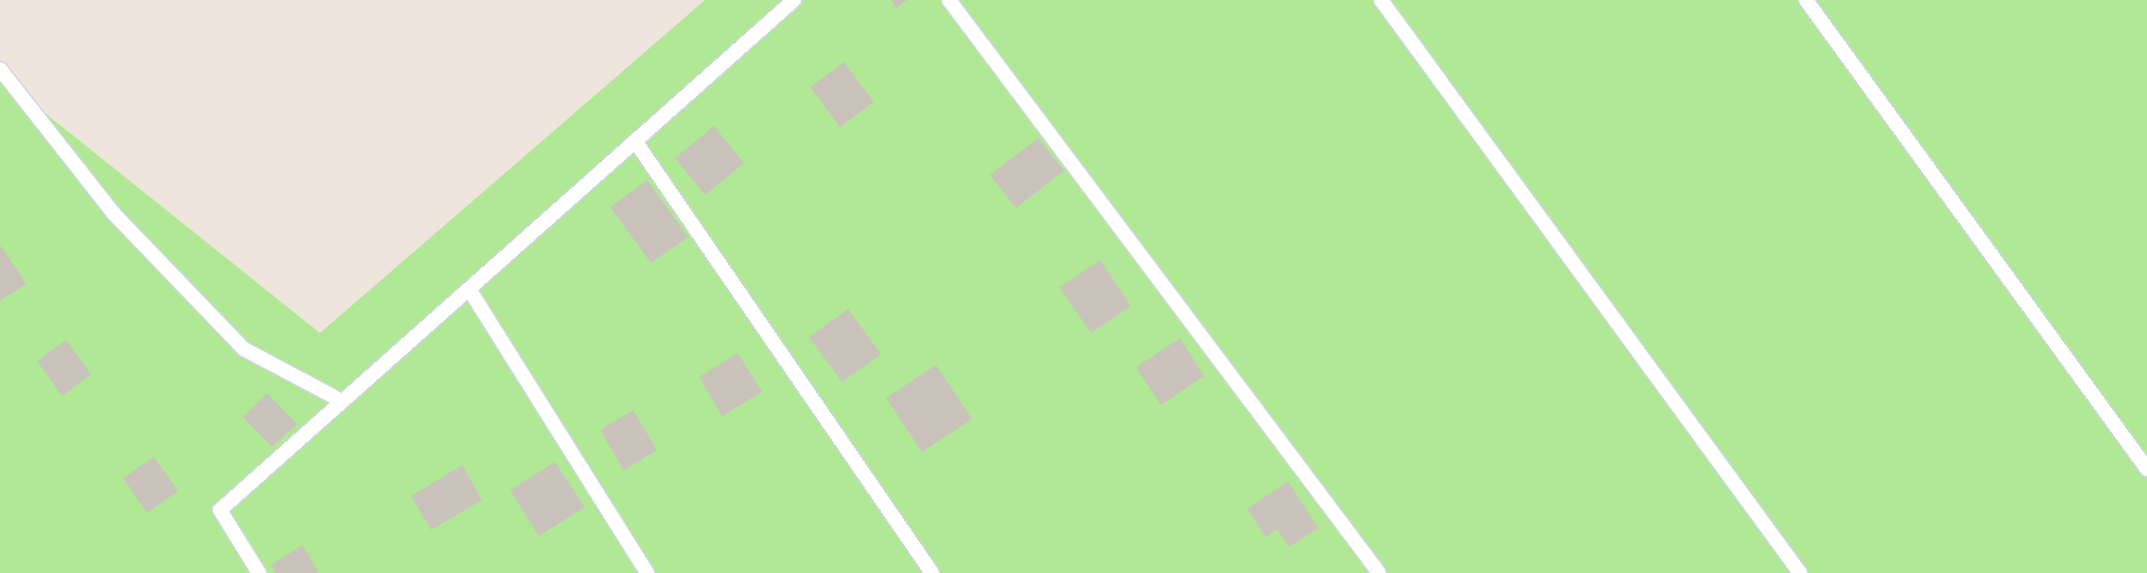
<!DOCTYPE html>
<style>
body{margin:0}
#map{position:relative;width:2147px;height:573px;overflow:hidden;background:#eee6dc;font-family:Helvetica,sans-serif}
div>[style]{position:absolute}
[style*='--x']{left:calc(var(--x)*1px);top:calc(var(--y)*1px);width:calc(var(--w)*1px);rotate:calc(var(--a)*1deg)}
.green>*{inset:0;background:#b1e895}
.building>*{inset:0;background:#c9c3bc}
.roads{filter:drop-shadow(1px 0 #d1d5e5) drop-shadow(-1px 0 #d1d5e5) drop-shadow(0 1px #d1d5e5) drop-shadow(0 -1px #d1d5e5)}
.service>*{height:14px;margin:-7px;padding:0 7px;transform-origin:7px;border-radius:7px;background:#fff}
span{translate:-50% -50%;white-space:nowrap;text-align:center;line-height:1.15;-webkit-text-stroke:4.5px #fff;paint-order:stroke}
</style>
<div id="map">
<div class="green">
<div style="clip-path:polygon(705px 0,2147px 0,2147px 573px,0 573px,0 77px,320px 333px)"></div>
</div>
<div class="building">
<div style="clip-path:polygon(891px 0,907px 0,896px 8px)"></div>
<div style="clip-path:polygon(844px 62px,874px 102px,840px 127px,810px 87px)"></div>
<div style="clip-path:polygon(714px 126px,744px 163px,705px 195px,675px 158px)"></div>
<div style="clip-path:polygon(1038px 138px,1064px 171px,1016px 208px,990px 175px)"></div>
<div style="clip-path:polygon(647px 180px,688px 237px,651px 263px,610px 207px)"></div>
<div style="clip-path:polygon(1px 246px,26px 284px,0 301px,0 247px)"></div>
<div style="clip-path:polygon(1100px 260px,1131px 306px,1091px 333px,1059px 287px)"></div>
<div style="clip-path:polygon(848px 309px,881px 354px,842px 382px,809px 337px)"></div>
<div style="clip-path:polygon(1180px 338px,1204px 376px,1161px 405px,1136px 367px)"></div>
<div style="clip-path:polygon(66px 340px,91px 374px,62px 396px,37px 361px)"></div>
<div style="clip-path:polygon(738px 353px,762px 392px,722px 416px,699px 377px)"></div>
<div style="clip-path:polygon(936px 365px,972px 419px,922px 452px,886px 398px)"></div>
<div style="clip-path:polygon(267px 393px,297px 424px,272px 447px,243px 417px)"></div>
<div style="clip-path:polygon(633px 410px,657px 450px,624px 470px,600px 430px)"></div>
<div style="clip-path:polygon(154px 457px,178px 491px,147px 513px,123px 478px)"></div>
<div style="clip-path:polygon(555px 462px,585px 507px,539px 536px,510px 490px)"></div>
<div style="clip-path:polygon(462px 465px,482px 500px,431px 530px,411px 496px)"></div>
<div style="clip-path:polygon(1288px 481px,1318px 528px,1289px 547px,1277px 529px,1266px 537px,1247px 509px)"></div>
<div style="clip-path:polygon(302px 545px,319px 573px,275px 573px,271px 565px)"></div>
</div>
<div class="roads">
<div class="service">
<div style="--x:949;--y:0;--w:716;--a:53.11"></div>
<div style="--x:1381;--y:0;--w:710;--a:53.82"></div>
<div style="--x:1806;--y:0;--w:580;--a:53.98"></div>
<div style="--x:0;--y:69;--w:184;--a:51.8"></div>
<div style="--x:114;--y:214;--w:187;--a:46.1"></div>
<div style="--x:244;--y:349;--w:111;--a:28"></div>
<div style="--x:635;--y:141;--w:524;--a:55.49"></div>
<div style="--x:469;--y:289;--w:335;--a:57.9"></div>
<div style="--x:259;--y:573;--w:74;--a:-121.8"></div>
<div style="--x:220;--y:510;--w:768;--a:-41.62"></div>
</div>
</div>
</div>
